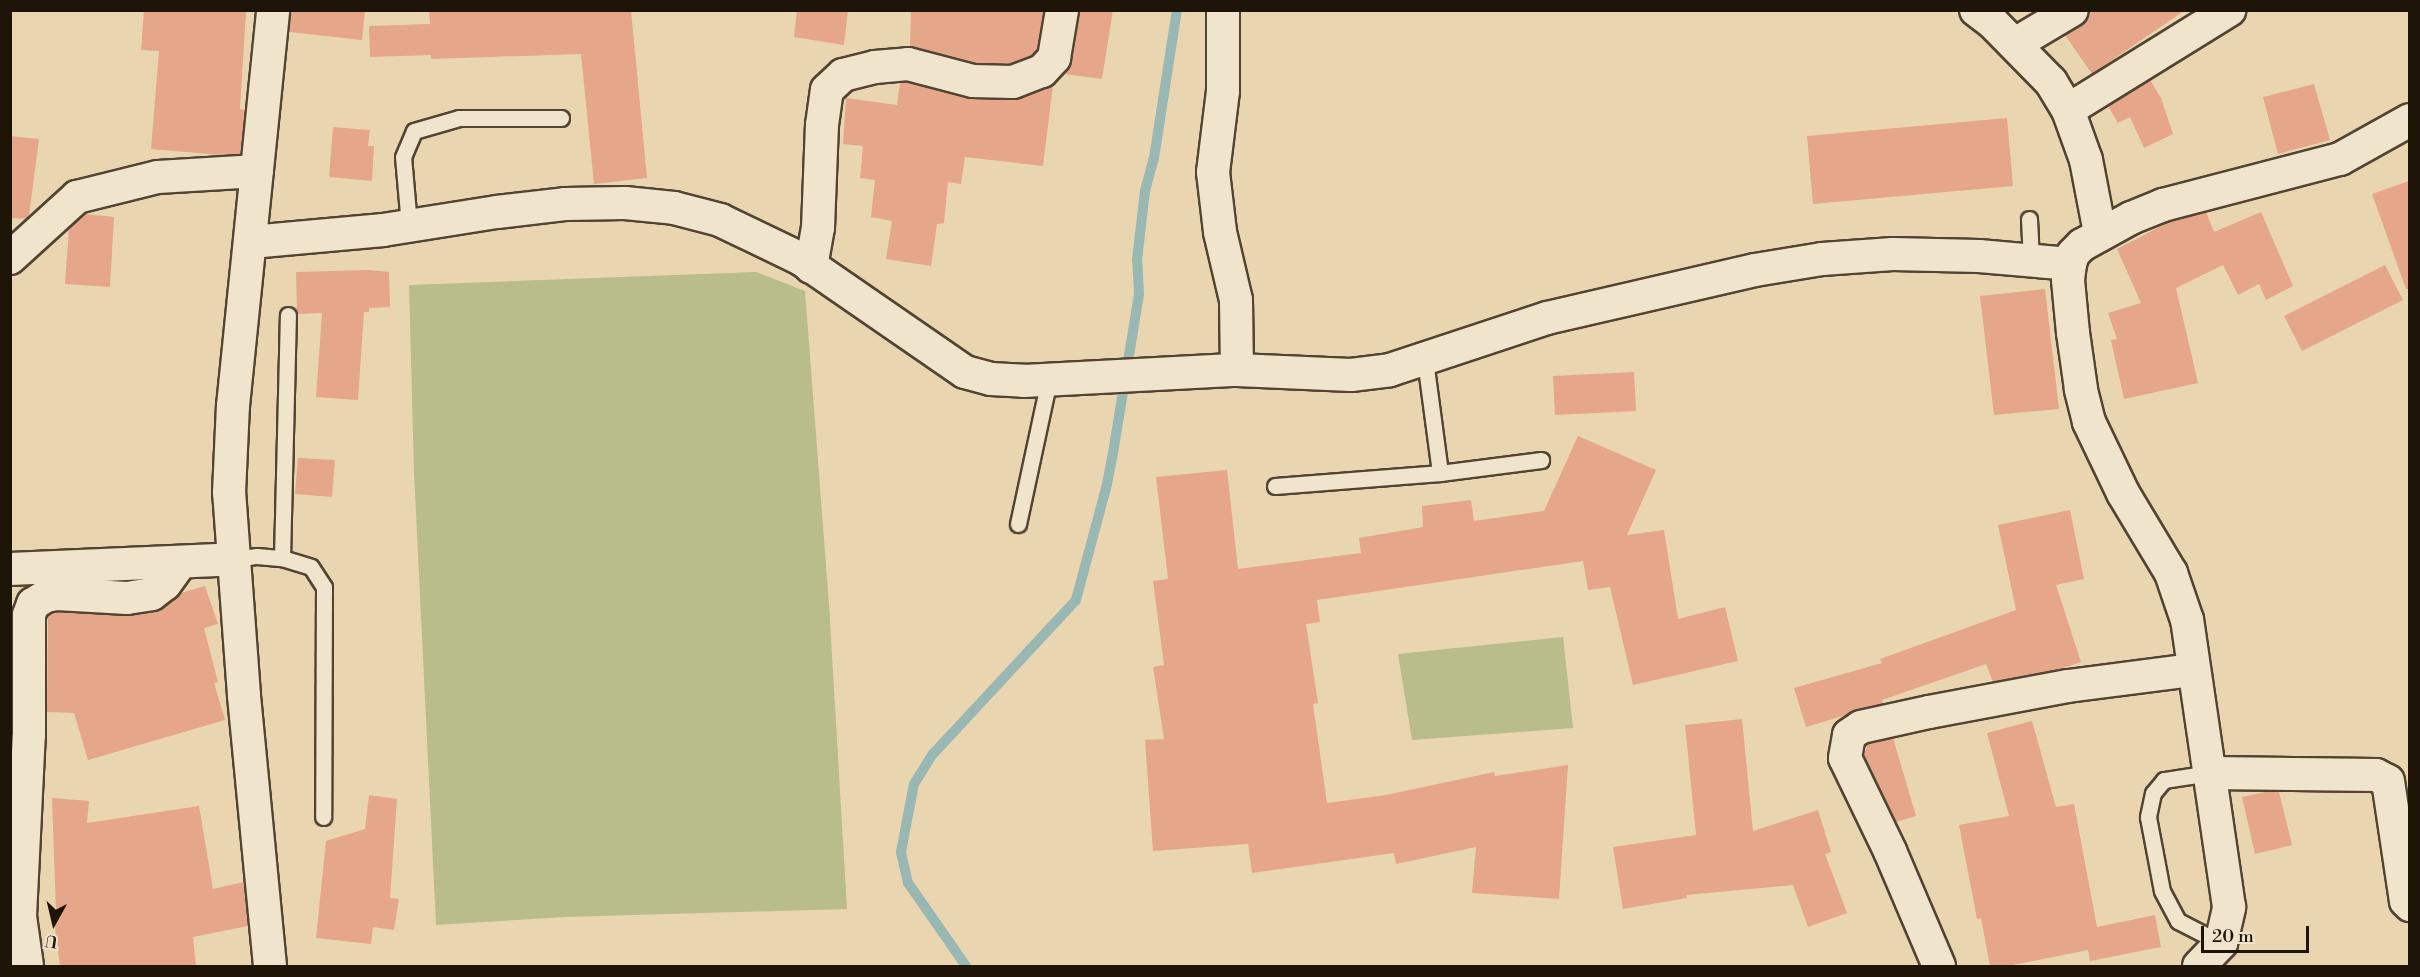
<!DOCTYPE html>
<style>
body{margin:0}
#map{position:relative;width:2420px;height:977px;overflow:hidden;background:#e9d6b1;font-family:"Libre Bodoni",serif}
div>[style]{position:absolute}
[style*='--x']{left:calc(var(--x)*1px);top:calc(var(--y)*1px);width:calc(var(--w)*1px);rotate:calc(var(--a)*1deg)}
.green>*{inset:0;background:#b8bd8b}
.stream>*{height:10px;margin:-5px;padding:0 5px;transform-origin:5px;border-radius:5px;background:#99b7b3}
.building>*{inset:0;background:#e5a68a}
.roads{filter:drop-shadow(2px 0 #524432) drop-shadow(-2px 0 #524432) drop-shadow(0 2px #524432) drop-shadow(0 -2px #524432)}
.lane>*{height:15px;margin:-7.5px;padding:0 7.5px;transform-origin:7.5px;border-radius:7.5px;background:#f1e4cc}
.street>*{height:32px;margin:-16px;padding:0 16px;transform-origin:16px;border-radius:16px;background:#f1e4cc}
span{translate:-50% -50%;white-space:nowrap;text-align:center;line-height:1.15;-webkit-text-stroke:4.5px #f1e4cc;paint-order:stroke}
.frame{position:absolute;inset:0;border:12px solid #1f1408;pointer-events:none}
.north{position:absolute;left:24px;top:893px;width:60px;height:60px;-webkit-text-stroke:4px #f1e4cc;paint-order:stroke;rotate:188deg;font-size:16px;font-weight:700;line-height:24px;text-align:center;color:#1f1408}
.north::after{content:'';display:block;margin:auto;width:21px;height:27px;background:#1f1408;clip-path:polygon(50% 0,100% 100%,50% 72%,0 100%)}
.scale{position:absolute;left:2201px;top:926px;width:108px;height:27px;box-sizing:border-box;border:3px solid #1f1408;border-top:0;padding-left:8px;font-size:18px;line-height:21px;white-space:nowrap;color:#1f1408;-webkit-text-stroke:4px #f1e4cc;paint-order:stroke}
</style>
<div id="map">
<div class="green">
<div style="clip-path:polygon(756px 272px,805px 291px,829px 604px,847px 909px,565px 917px,436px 925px,414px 472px,409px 285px)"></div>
<div style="clip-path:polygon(1563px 637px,1573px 728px,1412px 740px,1398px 654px)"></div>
</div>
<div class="stream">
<div style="--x:966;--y:966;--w:101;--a:-124.9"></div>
<div style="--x:908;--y:883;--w:32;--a:-103"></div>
<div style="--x:901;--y:852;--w:69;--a:-79.2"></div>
<div style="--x:914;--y:784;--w:36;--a:-58"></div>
<div style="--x:933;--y:754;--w:210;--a:-47.1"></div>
<div style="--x:1076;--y:600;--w:120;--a:-75"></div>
<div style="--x:1107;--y:484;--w:32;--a:-79"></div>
<div style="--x:1113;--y:453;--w:161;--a:-80.7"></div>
<div style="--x:1139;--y:294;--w:34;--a:-93"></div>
<div style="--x:1137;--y:260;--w:69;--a:-83.4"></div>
<div style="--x:1145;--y:191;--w:34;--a:-75"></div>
<div style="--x:1154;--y:158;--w:150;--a:-81.2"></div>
</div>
<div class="building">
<div style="clip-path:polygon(144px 10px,246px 12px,240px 109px,245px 110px,240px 154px,221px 155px,151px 149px,159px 51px,141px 50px)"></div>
<div style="clip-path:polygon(291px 10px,365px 10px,362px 40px,289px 32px)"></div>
<div style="clip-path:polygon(429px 10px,631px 10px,647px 178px,594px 184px,581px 54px,431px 59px,431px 55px,370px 57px,369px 26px,430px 24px)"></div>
<div style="clip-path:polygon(797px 10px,848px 10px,844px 45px,794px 37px)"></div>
<div style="clip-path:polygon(911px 10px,1044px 10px,1037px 50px,1032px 56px,1010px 64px,976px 63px,910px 46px)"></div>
<div style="clip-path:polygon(1080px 10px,1113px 10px,1102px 79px,1064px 74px,1072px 61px)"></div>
<div style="clip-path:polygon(2090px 10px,2185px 10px,2092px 74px,2065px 35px,2082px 25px)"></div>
<div style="clip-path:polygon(2150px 80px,2161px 98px,2173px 134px,2144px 148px,2130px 117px,2118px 123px,2108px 106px)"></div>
<div style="clip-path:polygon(906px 82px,969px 98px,1013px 100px,1053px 85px,1043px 166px,965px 157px,961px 184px,948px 182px,944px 223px,937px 224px,931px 266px,886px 259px,892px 221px,871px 217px,875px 180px,860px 178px,863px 146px,843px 144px,846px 98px,897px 105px,900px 83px)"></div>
<div style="clip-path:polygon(2314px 84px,2330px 140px,2278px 154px,2263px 97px)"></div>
<div style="clip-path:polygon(2007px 118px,2013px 186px,1813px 204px,1807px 136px)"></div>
<div style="clip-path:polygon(333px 127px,370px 130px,368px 146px,374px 146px,372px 181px,329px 177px)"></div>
<div style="clip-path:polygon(10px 136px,39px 139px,29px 216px,26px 219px,10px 218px)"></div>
<div style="clip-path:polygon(2409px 181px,2409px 289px,2406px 289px,2372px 194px)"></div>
<div style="clip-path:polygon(2206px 212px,2214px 232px,2261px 212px,2293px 286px,2266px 300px,2259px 284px,2238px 295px,2223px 265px,2176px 288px,2198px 383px,2124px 399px,2111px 340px,2117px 339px,2108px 313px,2141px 303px,2117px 249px,2169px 222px)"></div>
<div style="clip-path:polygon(85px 214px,114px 217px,110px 287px,65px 284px,69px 228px)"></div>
<div style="clip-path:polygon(2385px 265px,2403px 300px,2302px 351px,2284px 316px)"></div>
<div style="clip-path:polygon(368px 270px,389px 272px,390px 307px,369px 308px,369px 312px,364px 312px,358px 400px,316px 397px,322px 313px,297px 314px,296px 272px)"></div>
<div style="clip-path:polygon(2045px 289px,2059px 409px,1994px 415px,1980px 296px)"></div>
<div style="clip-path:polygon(1634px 372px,1636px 411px,1555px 415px,1553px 376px)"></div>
<div style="clip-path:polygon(1578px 436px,1656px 470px,1627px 535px,1664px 530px,1678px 619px,1725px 607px,1738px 661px,1633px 685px,1610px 587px,1588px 590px,1583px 561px,1317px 600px,1320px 622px,1306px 624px,1318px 703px,1313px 704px,1327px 803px,1386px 795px,1494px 772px,1495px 776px,1568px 765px,1559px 899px,1472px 893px,1476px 847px,1396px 864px,1394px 853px,1252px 873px,1248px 844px,1153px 851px,1145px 740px,1164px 739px,1153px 667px,1164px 665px,1153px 581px,1168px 579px,1156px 477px,1227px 470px,1238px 569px,1361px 553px,1359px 538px,1423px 527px,1422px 506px,1471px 500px,1474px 521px,1544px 511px)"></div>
<div style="clip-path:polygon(298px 458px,335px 460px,332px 497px,295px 494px)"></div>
<div style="clip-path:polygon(2070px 510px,2084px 579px,2056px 585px,2081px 662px,2057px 670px,1993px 682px,1986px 664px,1882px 700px,1883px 704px,1806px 727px,1794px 688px,1882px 663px,1880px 659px,2016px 610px,1998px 525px)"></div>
<div style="clip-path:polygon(205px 586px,218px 624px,204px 628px,218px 682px,214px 683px,225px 720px,88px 760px,74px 713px,47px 712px,48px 616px,58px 612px,126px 616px,155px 612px,181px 593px)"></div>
<div style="clip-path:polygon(1742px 719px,1753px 831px,1818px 810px,1831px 852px,1825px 854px,1847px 913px,1808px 927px,1793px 885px,1686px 895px,1687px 898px,1623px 909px,1613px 847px,1696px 835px,1685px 725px)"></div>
<div style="clip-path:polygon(2032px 721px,2056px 807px,2074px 804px,2097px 927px,2155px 915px,2161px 947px,2090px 961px,2088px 950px,2008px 966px,1990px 966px,1981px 918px,1977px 919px,1959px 825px,2009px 816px,1987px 733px)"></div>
<div style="clip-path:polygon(1893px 738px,1916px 816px,1896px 822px,1864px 755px,1868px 744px)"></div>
<div style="clip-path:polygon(2265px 792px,2279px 792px,2292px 845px,2255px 854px,2242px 797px)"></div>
<div style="clip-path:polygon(369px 795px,397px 799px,390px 898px,399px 899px,394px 930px,373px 927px,371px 944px,316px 938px,326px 841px,365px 829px)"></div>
<div style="clip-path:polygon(52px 798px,89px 801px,87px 823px,199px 806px,213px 889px,244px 882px,248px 926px,193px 937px,196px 966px,60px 966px,53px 912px,56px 912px)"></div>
</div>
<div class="roads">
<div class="lane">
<div style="--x:2029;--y:219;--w:41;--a:87.2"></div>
<div style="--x:409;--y:225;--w:68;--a:-95"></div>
<div style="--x:403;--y:157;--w:28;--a:-67"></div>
<div style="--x:414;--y:131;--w:47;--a:-16.1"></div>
<div style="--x:459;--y:118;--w:102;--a:0"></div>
<div style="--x:1425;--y:360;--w:114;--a:82.4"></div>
<div style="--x:1275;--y:486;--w:166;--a:-4.5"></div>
<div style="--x:1440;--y:473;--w:102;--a:-7.3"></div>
<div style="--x:1018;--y:524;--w:147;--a:-77.9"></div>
<div style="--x:282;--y:558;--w:243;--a:-88.6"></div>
<div style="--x:235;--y:559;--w:22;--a:-8"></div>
<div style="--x:257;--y:556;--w:25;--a:5"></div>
<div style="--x:282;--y:558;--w:30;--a:17"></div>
<div style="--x:311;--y:567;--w:24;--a:57"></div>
<div style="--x:324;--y:587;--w:230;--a:90.2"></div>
<div style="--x:2210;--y:773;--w:47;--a:171.3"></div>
<div style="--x:2164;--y:780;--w:17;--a:130"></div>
<div style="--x:2153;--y:793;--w:25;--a:102"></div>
<div style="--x:2148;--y:817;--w:75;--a:79.3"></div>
<div style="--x:2162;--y:891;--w:34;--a:62"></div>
<div style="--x:2178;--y:921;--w:48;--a:27.1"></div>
</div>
<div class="street">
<div style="--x:1223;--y:10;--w:81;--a:90"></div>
<div style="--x:1223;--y:91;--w:82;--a:97"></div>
<div style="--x:1213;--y:172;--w:60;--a:83.3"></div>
<div style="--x:1220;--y:232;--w:70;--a:76.8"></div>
<div style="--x:1236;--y:300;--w:70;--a:89.2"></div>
<div style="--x:1976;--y:10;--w:21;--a:37"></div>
<div style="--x:1993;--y:23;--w:83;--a:45.5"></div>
<div style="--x:2051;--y:82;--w:33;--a:59"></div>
<div style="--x:2068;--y:110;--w:53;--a:70.2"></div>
<div style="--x:2086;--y:160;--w:74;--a:79.1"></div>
<div style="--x:2015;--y:44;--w:66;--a:-30.8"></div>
<div style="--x:2068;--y:110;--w:190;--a:-31.8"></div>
<div style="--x:251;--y:242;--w:133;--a:-5.2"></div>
<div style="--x:383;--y:230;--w:115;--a:-9"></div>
<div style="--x:497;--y:212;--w:68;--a:-6.7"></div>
<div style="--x:565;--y:204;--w:60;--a:-1"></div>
<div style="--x:625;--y:203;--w:49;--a:5.8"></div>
<div style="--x:674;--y:208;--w:48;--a:14.6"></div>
<div style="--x:720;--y:220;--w:90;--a:25.7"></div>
<div style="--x:801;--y:259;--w:199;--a:34.6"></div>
<div style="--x:965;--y:372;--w:27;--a:15"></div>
<div style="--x:991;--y:379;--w:33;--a:3"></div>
<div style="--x:1024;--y:381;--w:213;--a:-3"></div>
<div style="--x:1237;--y:370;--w:114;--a:2.5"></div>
<div style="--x:1351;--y:375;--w:39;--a:-7"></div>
<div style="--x:1390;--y:370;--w:165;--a:-18.3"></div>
<div style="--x:1547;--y:318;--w:213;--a:-13"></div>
<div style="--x:1755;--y:270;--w:68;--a:-9.3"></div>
<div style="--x:1822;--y:259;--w:71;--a:-4"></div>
<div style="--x:1893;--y:254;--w:86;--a:1.3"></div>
<div style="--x:1979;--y:256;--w:91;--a:5"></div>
<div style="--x:10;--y:258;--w:91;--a:-42.3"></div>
<div style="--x:77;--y:197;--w:83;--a:-13.9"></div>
<div style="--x:158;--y:177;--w:99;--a:-3.5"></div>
<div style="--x:811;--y:267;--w:40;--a:-80"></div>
<div style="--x:818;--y:228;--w:103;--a:-87.8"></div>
<div style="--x:822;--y:125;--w:35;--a:-82"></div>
<div style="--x:827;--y:90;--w:22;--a:-43"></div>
<div style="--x:843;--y:75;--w:33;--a:-14"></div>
<div style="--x:875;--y:67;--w:33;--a:-5"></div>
<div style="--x:908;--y:64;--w:67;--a:14.7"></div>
<div style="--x:973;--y:81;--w:40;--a:1.4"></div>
<div style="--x:1013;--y:82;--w:31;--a:-21"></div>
<div style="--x:1042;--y:71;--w:18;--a:-47"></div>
<div style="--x:1054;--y:58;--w:49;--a:-80.5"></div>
<div style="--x:10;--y:569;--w:225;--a:-2.5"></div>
<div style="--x:2210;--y:773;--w:166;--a:0.7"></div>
<div style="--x:2376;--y:775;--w:13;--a:27"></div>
<div style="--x:2388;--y:781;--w:121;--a:81.5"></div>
<div style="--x:2406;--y:901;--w:6;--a:45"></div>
<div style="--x:27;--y:966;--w:50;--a:-98"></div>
<div style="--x:20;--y:916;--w:181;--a:-87.2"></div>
<div style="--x:29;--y:735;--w:120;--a:-90"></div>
<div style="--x:29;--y:615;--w:12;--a:-70"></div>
<div style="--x:33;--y:604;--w:15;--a:-32"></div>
<div style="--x:46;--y:596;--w:11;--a:-10"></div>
<div style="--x:57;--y:594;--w:70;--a:3.3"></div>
<div style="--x:127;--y:598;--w:25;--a:-9"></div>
<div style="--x:152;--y:594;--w:16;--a:-38"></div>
<div style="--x:165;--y:584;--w:27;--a:-54"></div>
<div style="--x:270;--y:966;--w:272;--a:-95.5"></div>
<div style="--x:244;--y:695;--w:203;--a:-94.2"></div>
<div style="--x:229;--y:493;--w:87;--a:-87.4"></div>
<div style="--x:233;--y:406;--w:398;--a:-84.2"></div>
<div style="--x:1939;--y:966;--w:125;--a:-113.1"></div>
<div style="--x:1890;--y:851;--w:103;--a:-115.8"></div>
<div style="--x:1845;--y:758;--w:23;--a:-80"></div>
<div style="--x:1849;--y:735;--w:14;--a:-34"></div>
<div style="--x:1861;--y:727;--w:70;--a:-12.4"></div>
<div style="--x:1929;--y:712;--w:141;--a:-10.6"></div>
<div style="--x:2068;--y:686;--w:126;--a:-7.3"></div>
<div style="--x:2199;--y:966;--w:32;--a:-46"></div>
<div style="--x:2221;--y:943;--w:37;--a:-77"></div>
<div style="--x:2229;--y:907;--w:290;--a:-98.3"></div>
<div style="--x:2187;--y:620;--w:50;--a:-108.8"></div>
<div style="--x:2171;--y:573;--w:93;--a:-121"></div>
<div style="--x:2123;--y:493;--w:79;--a:-115.6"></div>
<div style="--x:2089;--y:422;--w:34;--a:-104"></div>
<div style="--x:2081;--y:389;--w:57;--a:-98.1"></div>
<div style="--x:2073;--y:333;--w:53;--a:-95.4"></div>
<div style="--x:2068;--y:280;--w:16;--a:-83"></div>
<div style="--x:2070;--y:264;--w:10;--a:-73"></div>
<div style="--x:2073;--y:254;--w:13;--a:-45"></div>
<div style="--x:2082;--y:245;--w:56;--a:-28.9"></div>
<div style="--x:2131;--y:218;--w:35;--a:-22"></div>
<div style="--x:2163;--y:205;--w:183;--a:-14.6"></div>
<div style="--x:2340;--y:159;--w:80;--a:-29.1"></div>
</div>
</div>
<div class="frame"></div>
<div class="north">U</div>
<div class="scale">20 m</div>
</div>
